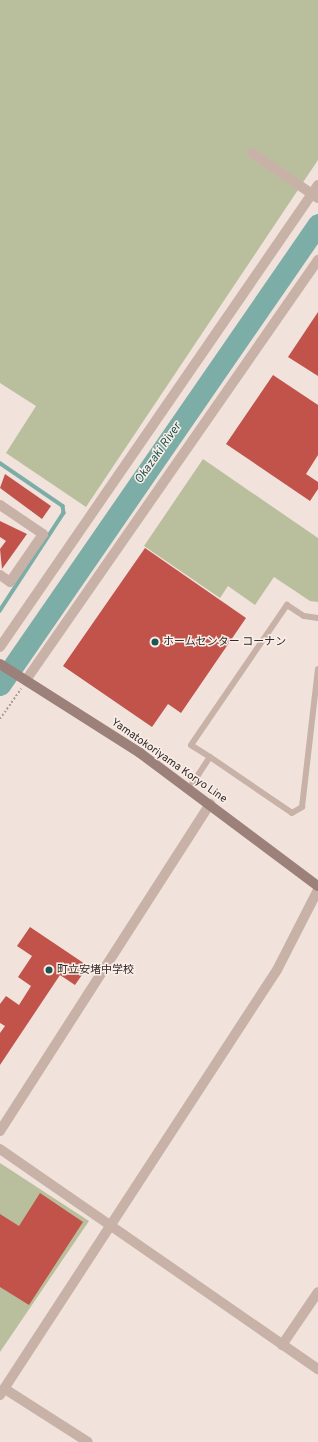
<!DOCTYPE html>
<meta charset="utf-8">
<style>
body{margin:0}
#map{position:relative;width:318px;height:1442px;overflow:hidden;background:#f1e3dc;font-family:Overpass,"Noto Sans JP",sans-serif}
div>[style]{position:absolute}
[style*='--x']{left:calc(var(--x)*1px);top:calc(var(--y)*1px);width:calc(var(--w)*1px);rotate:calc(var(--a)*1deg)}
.green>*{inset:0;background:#b9bf9c}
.stream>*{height:3.5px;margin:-1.75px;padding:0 1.75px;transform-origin:1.75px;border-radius:1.75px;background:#7cada7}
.river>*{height:21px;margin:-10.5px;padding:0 10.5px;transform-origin:10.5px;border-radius:10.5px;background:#7cada7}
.building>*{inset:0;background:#c1534a}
.path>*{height:2px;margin-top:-1px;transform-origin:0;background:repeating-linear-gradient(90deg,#b49b92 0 2px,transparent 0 4px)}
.service>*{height:6px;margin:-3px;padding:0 3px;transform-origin:3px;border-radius:3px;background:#c8b2a8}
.minor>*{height:10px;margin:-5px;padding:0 5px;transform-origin:5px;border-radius:5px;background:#c8b2a8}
.tertiary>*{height:10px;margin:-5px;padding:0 5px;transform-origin:5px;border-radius:5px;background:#c8b2a8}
.secondary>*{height:10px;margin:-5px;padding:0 5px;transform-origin:5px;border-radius:5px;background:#9c807a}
.dots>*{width:11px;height:11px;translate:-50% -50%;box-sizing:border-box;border:2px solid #f9eee8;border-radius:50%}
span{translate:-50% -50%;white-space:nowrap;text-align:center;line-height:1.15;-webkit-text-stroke:3px #f9eee8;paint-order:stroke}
.poi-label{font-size:11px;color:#352a28}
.left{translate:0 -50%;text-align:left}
.street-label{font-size:11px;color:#352a28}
.water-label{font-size:12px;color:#1f5550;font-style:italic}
</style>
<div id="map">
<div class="green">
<div style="clip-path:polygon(0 0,318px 0,318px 160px,86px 507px,6px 453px,36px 406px,0 383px)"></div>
<div style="clip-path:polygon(203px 459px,318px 538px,318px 602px,310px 601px,274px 577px,255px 605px,228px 586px,220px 598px,144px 546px)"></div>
<div style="clip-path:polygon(0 1163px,89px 1221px,0 1352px)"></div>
</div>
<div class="stream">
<div style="--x:0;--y:463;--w:76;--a:34.3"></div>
<div style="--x:63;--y:506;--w:7;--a:82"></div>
<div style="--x:64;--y:513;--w:117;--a:123.1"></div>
</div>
<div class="river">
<div style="--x:0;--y:685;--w:560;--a:-55.4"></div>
</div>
<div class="building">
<div style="clip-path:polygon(318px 312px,318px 376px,288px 357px)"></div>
<div style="clip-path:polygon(273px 375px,318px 405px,318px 455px,306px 474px,318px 482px,318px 489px,310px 501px,226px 444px)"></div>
<div style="clip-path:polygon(5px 474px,51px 506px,42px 519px,0 488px)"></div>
<div style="clip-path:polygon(0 521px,27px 534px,2px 569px,0 549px,6px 541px,0 537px)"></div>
<div style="clip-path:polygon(145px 548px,246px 618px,181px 713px,168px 704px,152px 727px,63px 666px)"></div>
<div style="clip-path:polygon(30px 927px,88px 966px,75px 985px,60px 975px,0 1065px,0 1033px,5px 1026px,0 1023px,0 1004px,6px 996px,19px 1005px,31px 986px,18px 977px,32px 956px,17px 946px)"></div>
<div style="clip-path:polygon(40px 1193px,83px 1222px,29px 1305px,0 1287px,0 1214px,19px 1226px)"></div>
</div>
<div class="path">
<div style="--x:0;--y:719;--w:37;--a:-55"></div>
</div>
<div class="service">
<div style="--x:210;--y:757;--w:99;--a:34.3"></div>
<div style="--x:292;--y:813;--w:12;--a:-31"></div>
<div style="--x:302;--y:807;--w:139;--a:-83.4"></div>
<div style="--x:189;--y:789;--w:38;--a:-57"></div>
<div style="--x:210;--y:757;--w:22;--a:-148"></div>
<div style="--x:191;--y:745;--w:170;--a:-55.6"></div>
<div style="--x:287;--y:605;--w:20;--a:33"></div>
<div style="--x:304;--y:616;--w:14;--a:8"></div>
</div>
<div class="minor">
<div style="--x:0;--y:505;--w:52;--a:34"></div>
<div style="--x:43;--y:534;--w:58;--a:124.5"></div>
<div style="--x:10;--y:582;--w:12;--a:-145"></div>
<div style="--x:0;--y:647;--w:561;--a:-55.46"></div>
<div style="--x:26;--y:680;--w:512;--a:-55.19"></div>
<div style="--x:0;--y:1131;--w:389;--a:-57.3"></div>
<div style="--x:282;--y:1345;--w:64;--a:-55.8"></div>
<div style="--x:5;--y:1389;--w:98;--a:32.6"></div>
</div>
<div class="tertiary">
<div style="--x:252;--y:153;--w:80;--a:34.3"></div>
<div style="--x:0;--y:1149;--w:387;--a:34.7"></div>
<div style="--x:0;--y:1395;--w:507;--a:-56.91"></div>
<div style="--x:277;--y:970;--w:90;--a:-62.9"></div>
</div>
<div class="secondary">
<div style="--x:0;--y:664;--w:166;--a:32.4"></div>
<div style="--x:140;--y:753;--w:222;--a:36.8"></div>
</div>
<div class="dots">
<div style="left:155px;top:642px;background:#1f5550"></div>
<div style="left:49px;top:970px;background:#1f5550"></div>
</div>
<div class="poi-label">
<span class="left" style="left:163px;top:642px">ホームセンター コーナン</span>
<span class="left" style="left:57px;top:970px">町立安堵中学校</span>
</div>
<div class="street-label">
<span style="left:169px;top:761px;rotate:35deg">Yamatokoriyama Koryo Line</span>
</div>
<div class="water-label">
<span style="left:159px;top:454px;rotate:-55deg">Okazaki River</span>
</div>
</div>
